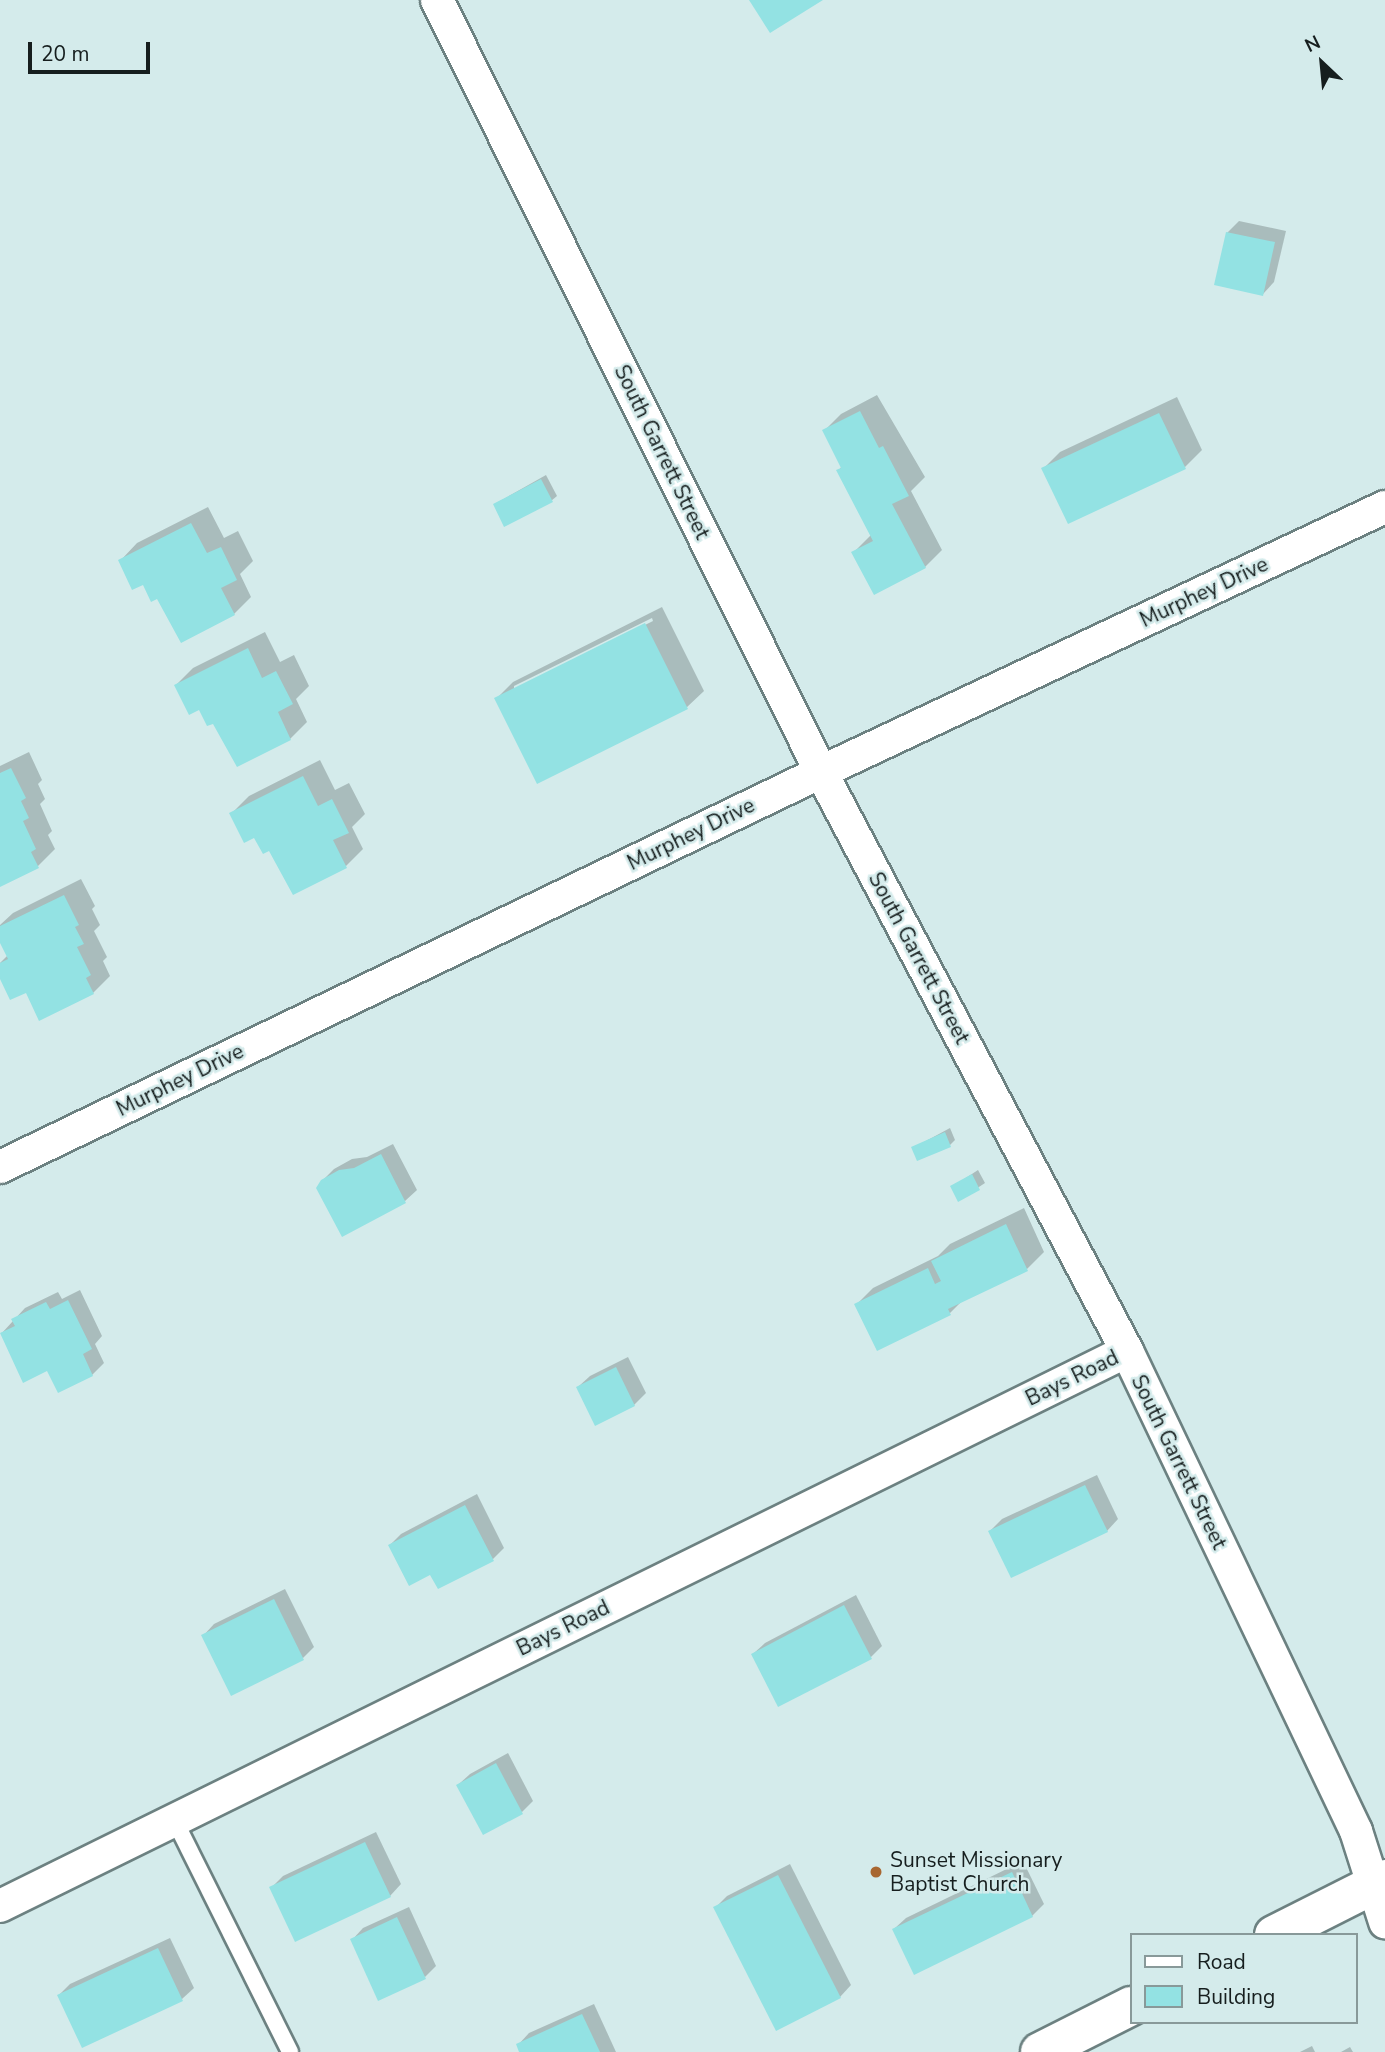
<!DOCTYPE html>
<style>
body{margin:0}
#map{position:relative;width:1385px;height:2052px;overflow:hidden;background:#d4ebeb;font-family:"Nunito Sans",sans-serif}
div>[style]{position:absolute}
[style*='--x']{left:calc(var(--x)*1px);top:calc(var(--y)*1px);width:calc(var(--w)*1px);rotate:calc(var(--a)*1deg)}
.shadow>*{inset:0;background:#0003}
.building>*{inset:0;background:#93e2e3}
.roads{filter:drop-shadow(2px 0 #6c8181) drop-shadow(-2px 0 #6c8181) drop-shadow(0 2px #6c8181) drop-shadow(0 -2px #6c8181)}
.service>*{height:16px;margin:-8px;padding:0 8px;transform-origin:8px;border-radius:8px;background:#fff}
.minor>*{height:32px;margin:-16px;padding:0 16px;transform-origin:16px;border-radius:16px;background:#fff}
.tertiary>*{height:38px;margin:-19px;padding:0 19px;transform-origin:19px;border-radius:19px;background:#fff}
.dots>*{width:19px;height:19px;translate:-50% -50%;box-sizing:border-box;border:4px solid #d4ebeb;border-radius:50%}
span{translate:-50% -50%;white-space:nowrap;text-align:center;line-height:1.15;-webkit-text-stroke:5px #d4ebeb;paint-order:stroke}
.street-label{font-size:21px;color:#161e1e}
.poi-label{font-size:21px;color:#161e1e}
.left{translate:0 -50%;text-align:left}
.legend{position:absolute;left:1130px;top:1933px;width:228px;height:91px;box-sizing:border-box;background:#d4ebeb;border:2px solid #899;margin:0;padding:9px 12px;list-style:none;font-size:21px;color:#161e1e}
.legend li{display:flex;align-items:center;gap:14px;height:35px}
.legend b{width:35px;border:2px solid #899}
.north{position:absolute;left:1287px;top:28px;width:70px;height:70px;-webkit-text-stroke:5px #d4ebeb;paint-order:stroke;rotate:334deg;font-size:19px;font-weight:700;line-height:28px;text-align:center;color:#161e1e}
.north::after{content:'';display:block;margin:auto;width:24px;height:32px;background:#161e1e;clip-path:polygon(50% 0,100% 100%,50% 72%,0 100%)}
.scale{position:absolute;left:28px;top:42px;width:122px;height:32px;box-sizing:border-box;border:4px solid #161e1e;border-top:0;padding-left:9px;font-size:21px;line-height:24px;white-space:nowrap;color:#161e1e;-webkit-text-stroke:5px #d4ebeb;paint-order:stroke}
</style>
<div id="map">
<div class="shadow">
<div style="clip-path:polygon(1239px 221px,1286px 231px,1274px 282px,1263px 294px,1227px 233px)"></div>
<div style="clip-path:polygon(877px 395px,925px 477px,911px 491px,942px 550px,925px 567px,854px 552px,872px 534px,839px 470px,842px 466px,824px 431px,841px 414px)"></div>
<div style="clip-path:polygon(1177px 397px,1202px 450px,1185px 467px,1043px 469px,1060px 452px)"></div>
<div style="clip-path:polygon(546px 475px,557px 496px,551px 501px,495px 504px)"></div>
<div style="clip-path:polygon(208px 507px,224px 538px,238px 531px,253px 561px,240px 574px,251px 597px,234px 614px,182px 640px,158px 596px,120px 561px,137px 543px)"></div>
<div style="clip-path:polygon(evenodd,662px 607px,704px 691px,686px 708px,496px 699px,513px 682px,662px 607px,652px 618px,653px 621px,514px 690px,514px 686px,652px 618px)"></div>
<div style="clip-path:polygon(265px 632px,280px 662px,294px 655px,309px 686px,296px 699px,307px 722px,290px 739px,214px 721px,176px 685px,193px 668px)"></div>
<div style="clip-path:polygon(29px 752px,42px 780px,38px 784px,45px 799px,40px 804px,52px 831px,48px 835px,55px 849px,38px 866px,0 885px,0 766px)"></div>
<div style="clip-path:polygon(320px 760px,335px 790px,349px 783px,365px 814px,352px 827px,363px 849px,346px 866px,270px 849px,232px 813px,249px 796px)"></div>
<div style="clip-path:polygon(81px 879px,95px 906px,92px 909px,100px 925px,94px 931px,107px 957px,103px 961px,110px 976px,93px 993px,26px 990px,0 975px,0 963px,8px 955px,0 939px,0 925px,13px 913px)"></div>
<div style="clip-path:polygon(950px 1128px,955px 1140px,950px 1145px,913px 1148px)"></div>
<div style="clip-path:polygon(393px 1144px,417px 1190px,405px 1201px,322px 1181px,334px 1169px,352px 1159px,367px 1157px)"></div>
<div style="clip-path:polygon(978px 1170px,985px 1183px,959px 1200px,952px 1187px)"></div>
<div style="clip-path:polygon(1024px 1208px,1044px 1252px,1027px 1269px,963px 1300px,950px 1313px,856px 1305px,873px 1288px,938px 1256px,950px 1244px)"></div>
<div style="clip-path:polygon(80px 1290px,102px 1336px,95px 1344px,104px 1363px,92px 1375px,59px 1391px,48px 1369px,1px 1334px,25px 1308px,58px 1292px,62px 1299px)"></div>
<div style="clip-path:polygon(628px 1357px,646px 1393px,634px 1405px,578px 1387px,590px 1376px)"></div>
<div style="clip-path:polygon(1097px 1475px,1118px 1519px,1107px 1531px,990px 1531px,1002px 1519px)"></div>
<div style="clip-path:polygon(477px 1494px,504px 1548px,493px 1559px,431px 1572px,390px 1545px,401px 1534px)"></div>
<div style="clip-path:polygon(285px 1589px,314px 1647px,303px 1658px,203px 1636px,214px 1624px)"></div>
<div style="clip-path:polygon(856px 1595px,882px 1646px,871px 1657px,753px 1654px,765px 1643px)"></div>
<div style="clip-path:polygon(508px 1753px,533px 1801px,522px 1812px,458px 1785px,470px 1774px)"></div>
<div style="clip-path:polygon(376px 1832px,401px 1884px,390px 1896px,271px 1888px,283px 1876px)"></div>
<div style="clip-path:polygon(1023px 1861px,1044px 1904px,1032px 1916px,894px 1929px,906px 1918px)"></div>
<div style="clip-path:polygon(790px 1864px,851px 1985px,840px 1997px,715px 1908px,727px 1896px)"></div>
<div style="clip-path:polygon(409px 1907px,436px 1966px,425px 1977px,352px 1940px,363px 1928px)"></div>
<div style="clip-path:polygon(170px 1938px,194px 1988px,182px 1999px,59px 1995px,70px 1984px)"></div>
<div style="clip-path:polygon(594px 2004px,616px 2052px,521px 2052px,518px 2045px,529px 2033px)"></div>
<div style="clip-path:polygon(1312px 2046px,1315px 2052px,1300px 2052px)"></div>
<div style="clip-path:polygon(1350px 2047px,1353px 2052px,1341px 2052px)"></div>
</div>
<div class="building">
<div style="clip-path:polygon(749px 0,823px 0,770px 33px)"></div>
<div style="clip-path:polygon(1226px 232px,1275px 242px,1263px 296px,1214px 285px)"></div>
<div style="clip-path:polygon(860px 411px,879px 448px,883px 446px,909px 496px,892px 504px,926px 568px,874px 595px,851px 552px,873px 541px,836px 470px,841px 468px,822px 430px)"></div>
<div style="clip-path:polygon(1159px 413px,1186px 469px,1068px 524px,1041px 468px)"></div>
<div style="clip-path:polygon(541px 479px,553px 502px,504px 527px,493px 504px)"></div>
<div style="clip-path:polygon(191px 523px,207px 553px,221px 547px,237px 580px,221px 588px,235px 615px,181px 643px,157px 599px,151px 602px,143px 585px,132px 590px,118px 560px)"></div>
<div style="clip-path:polygon(645px 623px,688px 709px,537px 784px,494px 698px)"></div>
<div style="clip-path:polygon(248px 648px,262px 678px,276px 671px,293px 704px,278px 712px,291px 740px,237px 767px,213px 724px,207px 726px,199px 710px,189px 715px,174px 685px)"></div>
<div style="clip-path:polygon(11px 768px,26px 798px,21px 801px,29px 818px,23px 821px,36px 849px,31px 852px,39px 868px,0 887px,0 773px)"></div>
<div style="clip-path:polygon(303px 776px,318px 806px,332px 799px,349px 833px,333px 840px,347px 868px,293px 895px,269px 851px,263px 854px,254px 838px,244px 843px,229px 813px)"></div>
<div style="clip-path:polygon(64px 895px,79px 925px,75px 927px,84px 944px,77px 947px,91px 975px,86px 978px,94px 994px,39px 1021px,26px 993px,10px 1000px,0 979px,0 963px,8px 959px,0 943px,0 926px)"></div>
<div style="clip-path:polygon(945px 1132px,951px 1147px,917px 1161px,911px 1147px)"></div>
<div style="clip-path:polygon(381px 1154px,406px 1203px,342px 1237px,316px 1188px,321px 1180px,339px 1170px,354px 1168px)"></div>
<div style="clip-path:polygon(972px 1174px,980px 1190px,958px 1202px,950px 1186px)"></div>
<div style="clip-path:polygon(1006px 1224px,1028px 1271px,948px 1309px,951px 1315px,877px 1351px,854px 1304px,928px 1268px,935px 1284px,941px 1281px,931px 1261px)"></div>
<div style="clip-path:polygon(68px 1300px,92px 1349px,83px 1354px,93px 1376px,58px 1393px,47px 1371px,23px 1383px,0 1333px,15px 1326px,11px 1319px,46px 1302px,50px 1309px)"></div>
<div style="clip-path:polygon(616px 1367px,635px 1406px,595px 1426px,576px 1387px)"></div>
<div style="clip-path:polygon(1085px 1485px,1108px 1532px,1011px 1578px,988px 1531px)"></div>
<div style="clip-path:polygon(465px 1505px,494px 1561px,438px 1589px,430px 1575px,409px 1586px,388px 1545px)"></div>
<div style="clip-path:polygon(274px 1599px,304px 1660px,231px 1696px,201px 1635px)"></div>
<div style="clip-path:polygon(844px 1605px,872px 1659px,778px 1707px,751px 1654px)"></div>
<div style="clip-path:polygon(496px 1763px,523px 1814px,483px 1835px,456px 1785px)"></div>
<div style="clip-path:polygon(365px 1842px,391px 1897px,295px 1942px,269px 1887px)"></div>
<div style="clip-path:polygon(1012px 1872px,1033px 1917px,914px 1975px,892px 1929px)"></div>
<div style="clip-path:polygon(778px 1875px,841px 1998px,776px 2031px,713px 1907px)"></div>
<div style="clip-path:polygon(397px 1917px,426px 1979px,378px 2001px,350px 1939px)"></div>
<div style="clip-path:polygon(158px 1948px,183px 2001px,82px 2048px,57px 1995px)"></div>
<div style="clip-path:polygon(582px 2014px,600px 2052px,519px 2052px,516px 2044px)"></div>
</div>
<div class="roads">
<div class="service">
<div style="--x:174;--y:1819;--w:260;--a:63.5"></div>
</div>
<div class="minor">
<div style="--x:437;--y:0;--w:862;--a:63.55"></div>
<div style="--x:821;--y:772;--w:655;--a:62.14"></div>
<div style="--x:1127;--y:1351;--w:532;--a:64.49"></div>
<div style="--x:1356;--y:1831;--w:96;--a:72.3"></div>
<div style="--x:0;--y:1167;--w:911;--a:-25.69"></div>
<div style="--x:821;--y:772;--w:623;--a:-25.17"></div>
<div style="--x:0;--y:1906;--w:1256;--a:-26.22"></div>
</div>
<div class="tertiary">
<div style="--x:1274;--y:1935;--w:124;--a:-26.8"></div>
<div style="--x:1040;--y:2052;--w:102;--a:-26.8"></div>
</div>
</div>
<div class="dots">
<div style="left:876px;top:1872px;background:#a86731"></div>
</div>
<div class="street-label">
<span style="left:662px;top:452px;rotate:64deg">South Garrett Street</span>
<span style="left:1204px;top:592px;rotate:-25deg">Murphey Drive</span>
<span style="left:691px;top:834px;rotate:-26deg">Murphey Drive</span>
<span style="left:919px;top:958px;rotate:62deg">South Garrett Street</span>
<span style="left:180px;top:1080px;rotate:-26deg">Murphey Drive</span>
<span style="left:1072px;top:1378px;rotate:-26deg">Bays Road</span>
<span style="left:1179px;top:1462px;rotate:64deg">South Garrett Street</span>
<span style="left:563px;top:1628px;rotate:-26deg">Bays Road</span>
</div>
<div class="poi-label">
<span class="left" style="left:890px;top:1872px">Sunset Missionary<br>Baptist Church</span>
</div>
<ul class="legend">
<li><b style="height:9px;background:#fff"></b>Road</li>
<li><b style="height:19px;background:#93e2e3"></b>Building</li>
</ul>
<div class="north">N</div>
<div class="scale">20 m</div>
</div>
